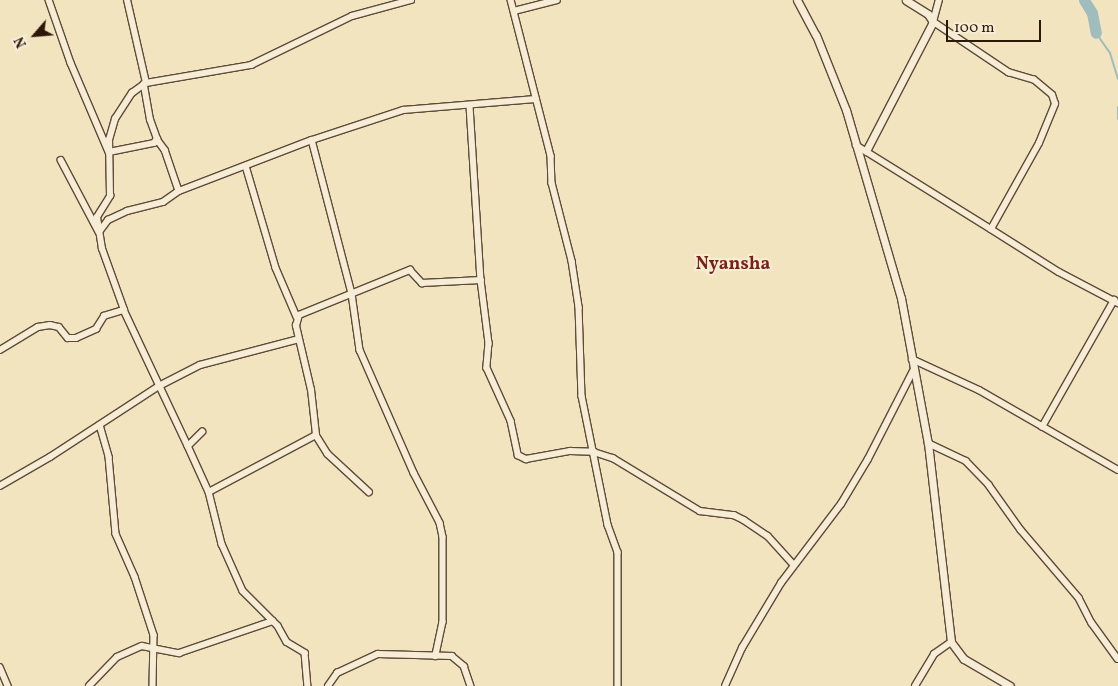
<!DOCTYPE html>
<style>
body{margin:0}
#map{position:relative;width:1118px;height:686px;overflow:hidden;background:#f3e4c0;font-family:Vollkorn,serif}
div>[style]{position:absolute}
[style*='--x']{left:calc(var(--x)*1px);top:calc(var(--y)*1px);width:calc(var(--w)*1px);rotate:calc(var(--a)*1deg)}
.stream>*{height:2px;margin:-1px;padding:0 1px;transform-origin:1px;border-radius:1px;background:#a0bcbd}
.river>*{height:11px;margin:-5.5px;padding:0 5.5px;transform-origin:5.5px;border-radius:5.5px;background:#a0bcbd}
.roads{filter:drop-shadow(1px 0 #5d4b37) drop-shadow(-1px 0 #5d4b37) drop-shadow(0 1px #5d4b37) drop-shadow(0 -1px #5d4b37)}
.minor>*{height:5.5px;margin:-2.75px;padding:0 2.75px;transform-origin:2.75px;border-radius:2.75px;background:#f7edd6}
.tertiary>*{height:7px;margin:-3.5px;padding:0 3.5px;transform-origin:3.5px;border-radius:3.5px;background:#f7edd6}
span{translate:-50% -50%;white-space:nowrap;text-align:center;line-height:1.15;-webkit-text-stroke:4px #f7edd6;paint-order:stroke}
.quarter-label{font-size:18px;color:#7a1f14;font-weight:700}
.north{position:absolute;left:10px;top:10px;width:50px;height:50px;-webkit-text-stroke:4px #f7edd6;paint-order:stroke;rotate:243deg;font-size:14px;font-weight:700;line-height:20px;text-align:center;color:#2b1809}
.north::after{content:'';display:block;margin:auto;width:18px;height:22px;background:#2b1809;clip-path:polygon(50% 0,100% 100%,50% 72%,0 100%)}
.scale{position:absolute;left:946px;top:20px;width:95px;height:22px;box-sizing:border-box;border:2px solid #2b1809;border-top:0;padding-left:6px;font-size:15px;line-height:18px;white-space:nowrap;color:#2b1809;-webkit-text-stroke:4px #f7edd6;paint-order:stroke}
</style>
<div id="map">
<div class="stream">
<div style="--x:1096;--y:33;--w:24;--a:55"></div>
<div style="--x:1110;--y:53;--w:27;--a:73"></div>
<div style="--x:1118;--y:107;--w:12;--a:90"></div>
</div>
<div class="river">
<div style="--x:1084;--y:0;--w:15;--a:58"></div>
<div style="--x:1092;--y:13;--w:20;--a:79"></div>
</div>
<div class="roads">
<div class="minor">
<div style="--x:49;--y:0;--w:67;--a:70.8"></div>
<div style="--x:71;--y:63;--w:97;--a:66.9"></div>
<div style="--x:109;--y:152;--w:46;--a:-11.3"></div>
<div style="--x:154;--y:143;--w:5;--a:-53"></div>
<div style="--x:157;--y:139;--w:20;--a:-110"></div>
<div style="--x:150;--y:120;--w:36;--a:-100"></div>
<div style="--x:511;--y:0;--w:161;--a:75.6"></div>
<div style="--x:551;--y:156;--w:27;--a:88"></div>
<div style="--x:552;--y:183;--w:81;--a:75.6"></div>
<div style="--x:572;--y:261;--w:47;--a:81.3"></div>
<div style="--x:579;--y:307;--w:89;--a:88.1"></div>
<div style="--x:582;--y:396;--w:132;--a:78.6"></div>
<div style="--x:608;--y:525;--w:29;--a:70"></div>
<div style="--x:618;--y:552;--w:134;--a:90"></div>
<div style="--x:514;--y:11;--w:44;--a:-14.3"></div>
<div style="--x:146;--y:83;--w:107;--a:-9.7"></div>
<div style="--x:251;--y:65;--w:112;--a:-25.9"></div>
<div style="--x:352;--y:16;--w:61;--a:-15.2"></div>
<div style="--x:470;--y:106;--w:174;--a:86.4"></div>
<div style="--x:481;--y:280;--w:64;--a:82.8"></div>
<div style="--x:489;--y:343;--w:25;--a:95"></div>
<div style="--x:487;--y:368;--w:58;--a:65.6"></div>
<div style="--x:511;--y:421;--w:35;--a:78"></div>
<div style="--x:518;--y:455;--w:9;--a:27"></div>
<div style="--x:526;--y:459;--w:45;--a:-10.3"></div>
<div style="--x:570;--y:451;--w:24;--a:2"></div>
<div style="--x:594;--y:452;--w:20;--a:18"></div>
<div style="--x:613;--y:458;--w:102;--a:31.3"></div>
<div style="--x:700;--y:511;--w:34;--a:7"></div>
<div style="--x:734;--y:515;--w:11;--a:27"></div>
<div style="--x:744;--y:520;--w:29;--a:34"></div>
<div style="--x:768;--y:536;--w:39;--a:48"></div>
<div style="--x:157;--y:139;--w:14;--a:54"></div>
<div style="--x:165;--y:150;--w:43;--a:71.1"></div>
<div style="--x:312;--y:140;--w:159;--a:75.4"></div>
<div style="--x:352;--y:294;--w:57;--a:81.9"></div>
<div style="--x:360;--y:350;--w:134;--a:66.3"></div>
<div style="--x:414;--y:473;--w:56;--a:62.5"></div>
<div style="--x:440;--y:523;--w:14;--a:78"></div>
<div style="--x:443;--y:537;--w:85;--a:90"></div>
<div style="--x:443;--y:622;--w:35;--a:102"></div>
<div style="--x:856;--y:145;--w:159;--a:31.9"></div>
<div style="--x:991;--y:229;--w:98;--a:-60.8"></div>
<div style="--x:1039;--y:143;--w:42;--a:-67.7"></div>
<div style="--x:1055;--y:104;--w:9;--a:-108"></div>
<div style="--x:1052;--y:95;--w:23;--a:-140"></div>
<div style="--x:1034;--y:80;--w:26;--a:-164"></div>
<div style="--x:1009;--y:73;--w:92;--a:-146.1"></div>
<div style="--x:933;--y:22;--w:23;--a:-75"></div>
<div style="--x:61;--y:160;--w:81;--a:62.2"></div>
<div style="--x:99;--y:232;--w:15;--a:-53"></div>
<div style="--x:108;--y:220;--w:21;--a:-25"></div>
<div style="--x:127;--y:211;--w:37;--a:-14"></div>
<div style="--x:163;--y:202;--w:19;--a:-35"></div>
<div style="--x:179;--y:191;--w:142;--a:-21"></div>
<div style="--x:312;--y:140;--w:96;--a:-18.2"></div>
<div style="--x:403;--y:110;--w:133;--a:-4.7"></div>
<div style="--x:246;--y:166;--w:106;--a:73.6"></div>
<div style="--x:276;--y:268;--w:53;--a:66.8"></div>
<div style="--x:991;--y:229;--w:80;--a:32.3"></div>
<div style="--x:1059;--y:272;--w:67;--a:27.7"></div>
<div style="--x:124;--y:310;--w:150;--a:64.8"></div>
<div style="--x:188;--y:446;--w:20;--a:-45"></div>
<div style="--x:0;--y:350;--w:44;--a:-31.2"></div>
<div style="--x:38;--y:327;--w:12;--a:-9"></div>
<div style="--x:50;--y:325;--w:9;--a:13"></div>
<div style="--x:59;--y:327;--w:14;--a:51"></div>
<div style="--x:68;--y:338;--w:8;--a:0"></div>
<div style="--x:76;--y:338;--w:22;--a:-24"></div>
<div style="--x:96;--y:329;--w:15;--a:-58"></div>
<div style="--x:104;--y:316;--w:21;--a:-17"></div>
<div style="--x:124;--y:310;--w:65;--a:-109.8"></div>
<div style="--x:102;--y:249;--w:32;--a:-99"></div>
<div style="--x:97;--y:217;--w:25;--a:-58"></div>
<div style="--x:110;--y:196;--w:56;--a:-91"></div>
<div style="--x:109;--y:140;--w:22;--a:-74"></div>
<div style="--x:115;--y:119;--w:31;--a:-57"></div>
<div style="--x:132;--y:93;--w:17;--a:-36"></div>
<div style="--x:146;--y:83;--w:85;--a:-102.9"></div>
<div style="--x:912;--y:359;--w:74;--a:24.8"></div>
<div style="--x:979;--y:390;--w:160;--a:29.9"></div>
<div style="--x:100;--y:425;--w:33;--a:74"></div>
<div style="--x:109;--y:457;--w:77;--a:84.8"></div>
<div style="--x:116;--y:534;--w:47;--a:66.2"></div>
<div style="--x:135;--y:577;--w:61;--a:71.9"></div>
<div style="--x:154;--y:635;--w:51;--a:91.1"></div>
<div style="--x:1042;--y:427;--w:146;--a:-60.4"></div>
<div style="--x:316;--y:435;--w:22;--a:58"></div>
<div style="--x:328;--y:454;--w:56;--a:42.8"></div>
<div style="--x:928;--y:443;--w:42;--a:25.3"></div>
<div style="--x:966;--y:461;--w:33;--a:46"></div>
<div style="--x:989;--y:485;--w:55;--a:54.6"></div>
<div style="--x:1021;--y:530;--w:89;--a:49.5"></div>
<div style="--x:1079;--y:598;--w:28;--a:63"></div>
<div style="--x:1092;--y:623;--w:44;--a:54.2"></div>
<div style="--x:188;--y:446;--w:51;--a:65.5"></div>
<div style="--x:209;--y:492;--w:54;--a:76"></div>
<div style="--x:222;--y:544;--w:51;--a:65.9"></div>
<div style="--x:243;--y:591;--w:49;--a:45"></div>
<div style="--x:278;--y:626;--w:18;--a:61"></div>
<div style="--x:287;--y:642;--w:21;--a:31"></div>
<div style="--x:305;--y:653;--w:33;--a:85"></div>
<div style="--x:0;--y:486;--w:58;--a:-30.1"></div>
<div style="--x:50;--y:457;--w:130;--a:-33.1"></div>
<div style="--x:159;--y:386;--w:46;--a:-27.1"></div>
<div style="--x:200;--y:365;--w:102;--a:-14.7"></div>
<div style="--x:209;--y:492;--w:121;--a:-28"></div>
<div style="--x:316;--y:435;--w:45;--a:-96.3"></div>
<div style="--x:311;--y:390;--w:66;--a:-103.2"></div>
<div style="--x:296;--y:326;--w:11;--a:-75"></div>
<div style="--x:299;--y:315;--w:120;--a:-22.1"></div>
<div style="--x:410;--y:270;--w:18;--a:47"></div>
<div style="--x:422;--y:283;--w:59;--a:-2.9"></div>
<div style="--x:0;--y:667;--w:21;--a:67"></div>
<div style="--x:89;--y:686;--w:40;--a:-46"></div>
<div style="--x:117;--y:657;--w:27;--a:-24"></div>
<div style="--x:142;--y:646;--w:38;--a:11"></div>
<div style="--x:179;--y:653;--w:99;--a:-18.8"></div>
<div style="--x:328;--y:686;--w:16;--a:-55"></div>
<div style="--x:337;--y:673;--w:45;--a:-24.9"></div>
<div style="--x:378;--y:654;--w:74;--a:1.5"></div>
<div style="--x:452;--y:656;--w:16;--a:40"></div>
<div style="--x:464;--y:666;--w:21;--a:71"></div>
<div style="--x:725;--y:686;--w:42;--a:-65.9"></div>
<div style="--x:742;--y:648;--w:76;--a:-59"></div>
<div style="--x:781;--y:583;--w:99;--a:-52.8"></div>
<div style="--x:841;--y:504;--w:52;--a:-59"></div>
<div style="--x:868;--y:459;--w:101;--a:-62.9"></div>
<div style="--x:915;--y:686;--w:37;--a:-59"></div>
<div style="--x:934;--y:654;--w:21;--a:-35"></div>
</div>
<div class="tertiary">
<div style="--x:797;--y:0;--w:40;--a:62"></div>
<div style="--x:816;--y:35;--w:81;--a:68.2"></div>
<div style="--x:846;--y:110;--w:196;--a:73.7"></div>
<div style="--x:901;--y:298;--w:147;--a:79.5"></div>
<div style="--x:928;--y:443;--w:200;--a:83.4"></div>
<div style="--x:951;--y:642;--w:21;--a:53"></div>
<div style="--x:964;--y:659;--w:53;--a:30.4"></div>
<div style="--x:866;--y:151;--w:145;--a:-62.6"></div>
<div style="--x:933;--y:22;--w:9;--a:-122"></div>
<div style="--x:928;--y:14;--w:26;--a:-148"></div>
</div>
</div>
<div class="quarter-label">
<span style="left:733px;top:265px">Nyansha</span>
</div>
<div class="north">N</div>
<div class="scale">100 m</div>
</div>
